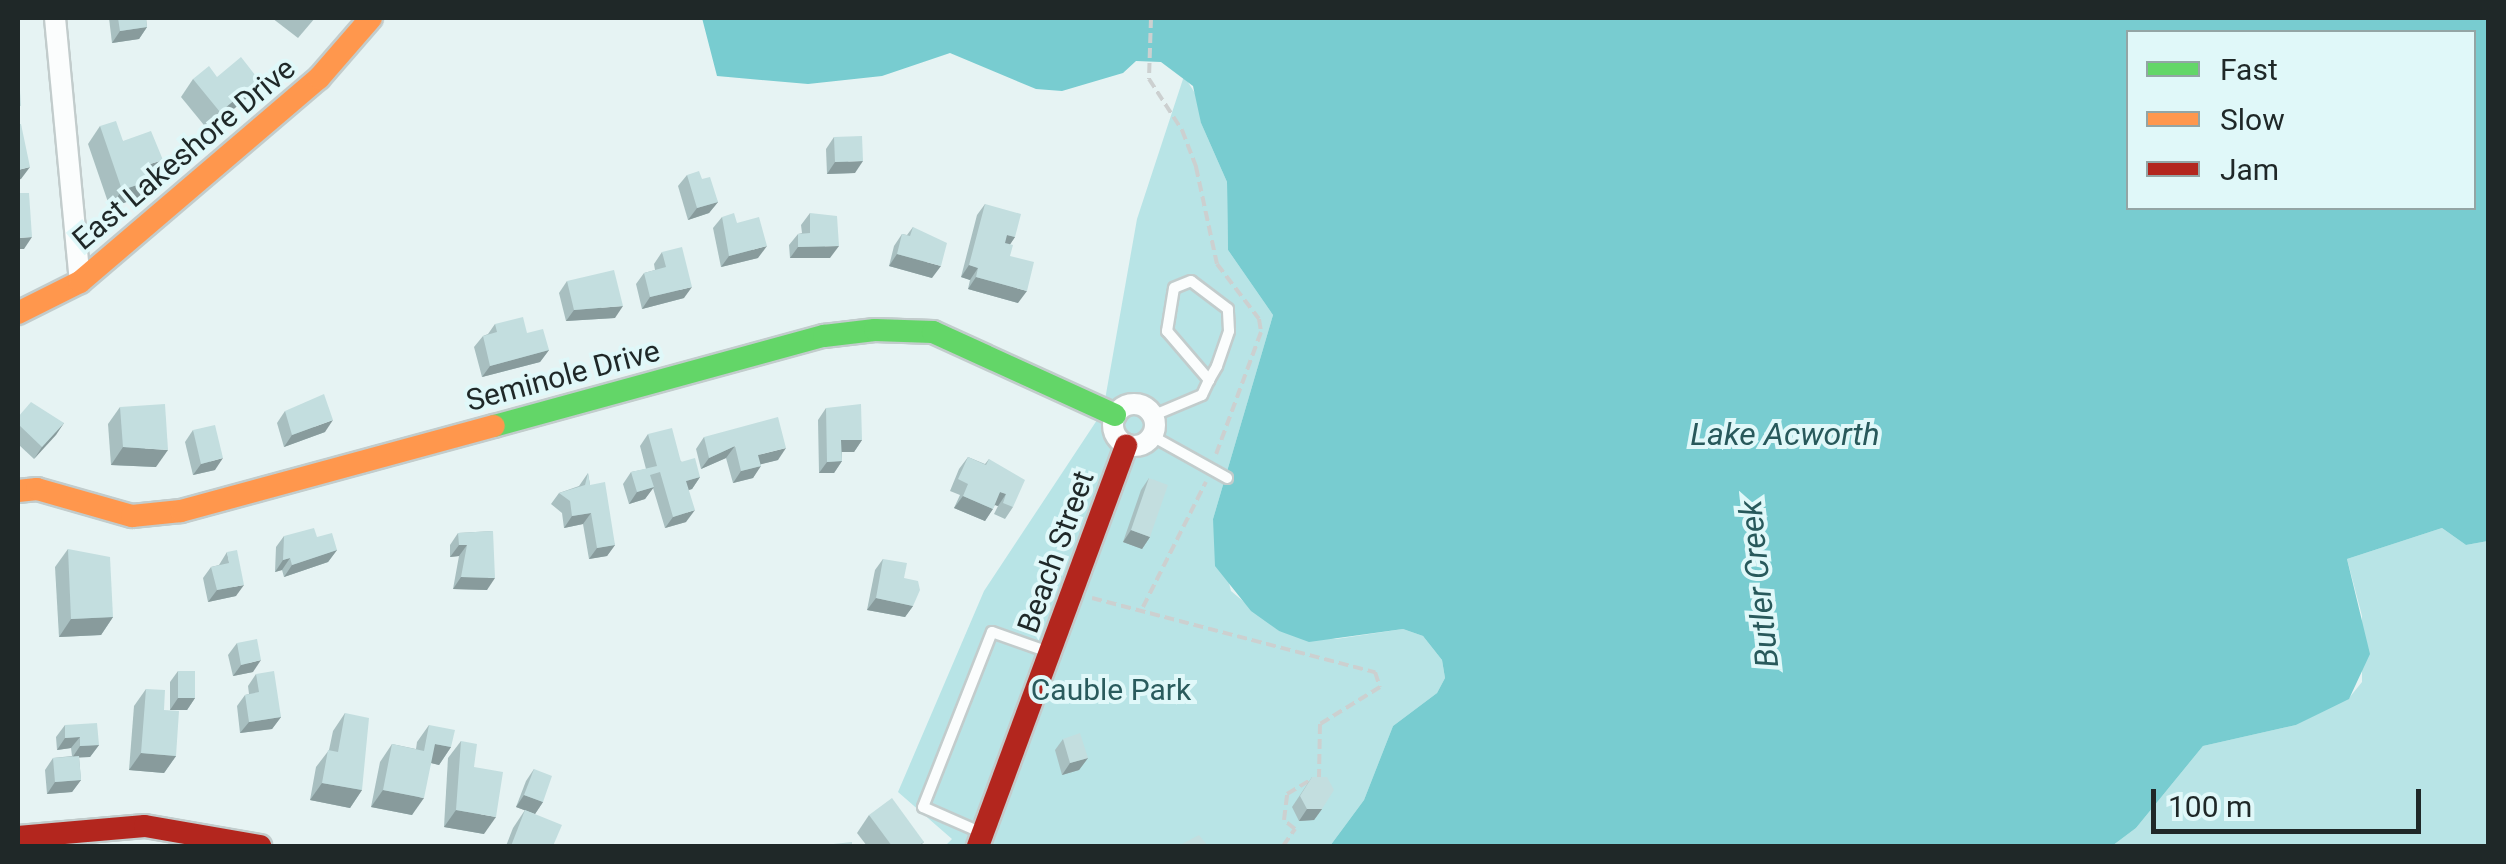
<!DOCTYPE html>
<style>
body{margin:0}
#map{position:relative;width:2506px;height:864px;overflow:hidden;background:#e6f3f3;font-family:Roboto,sans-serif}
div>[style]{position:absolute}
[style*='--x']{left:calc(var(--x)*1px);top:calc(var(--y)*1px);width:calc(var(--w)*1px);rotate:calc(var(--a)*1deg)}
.green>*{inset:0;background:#b8e4e6}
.water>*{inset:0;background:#78ccd0}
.path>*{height:4px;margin-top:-2px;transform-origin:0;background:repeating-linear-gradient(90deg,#ccd0d0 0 10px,transparent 0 15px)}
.roads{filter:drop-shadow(2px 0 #c2cccc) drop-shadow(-2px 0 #c2cccc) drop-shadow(0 2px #c2cccc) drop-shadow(0 -2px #c2cccc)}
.lane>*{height:10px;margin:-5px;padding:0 5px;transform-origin:5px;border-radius:5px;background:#fbfdfd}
.street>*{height:20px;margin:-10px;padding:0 10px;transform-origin:10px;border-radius:10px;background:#fbfdfd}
.street>.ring{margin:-10px;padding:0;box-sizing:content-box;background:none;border:20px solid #fbfdfd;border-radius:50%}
.fast>*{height:22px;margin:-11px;padding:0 11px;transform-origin:11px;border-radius:11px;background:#63d668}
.slow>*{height:22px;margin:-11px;padding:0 11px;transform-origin:11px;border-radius:11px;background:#ff974d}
.jam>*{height:22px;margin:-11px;padding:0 11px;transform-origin:11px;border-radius:11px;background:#b3261e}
.wall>*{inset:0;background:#a8bfc0}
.shaded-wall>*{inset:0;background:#889b9c}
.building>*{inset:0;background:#c3dedf}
span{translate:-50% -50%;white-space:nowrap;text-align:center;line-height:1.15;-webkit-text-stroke:8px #e0f8f9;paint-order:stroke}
.street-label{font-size:30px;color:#1f2828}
.park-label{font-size:30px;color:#2a5b5d}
.water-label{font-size:32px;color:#28595b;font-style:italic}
.frame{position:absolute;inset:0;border:20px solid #1f2828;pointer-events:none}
.legend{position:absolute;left:2126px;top:30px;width:350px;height:180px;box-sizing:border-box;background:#e0f8f9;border:2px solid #93a5a5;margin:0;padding:12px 18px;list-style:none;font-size:30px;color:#1f2828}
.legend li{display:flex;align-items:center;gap:20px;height:50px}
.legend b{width:50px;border:2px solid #93a5a5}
.scale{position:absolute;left:2151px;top:789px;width:270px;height:45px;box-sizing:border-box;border:5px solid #1f2828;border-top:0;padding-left:12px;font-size:30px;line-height:35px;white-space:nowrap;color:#1f2828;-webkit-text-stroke:8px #e0f8f9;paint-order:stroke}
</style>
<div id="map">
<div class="green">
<div style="clip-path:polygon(1184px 76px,1200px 101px,1201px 123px,1227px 182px,1228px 250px,1273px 315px,1213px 519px,1231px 591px,1279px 631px,1336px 639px,1403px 629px,1423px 636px,1442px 660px,1445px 678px,1437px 693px,1393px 726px,1364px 800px,1330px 846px,945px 846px,952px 839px,898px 792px,984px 591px,1103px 411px,1137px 219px)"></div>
<div style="clip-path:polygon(2442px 528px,2466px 545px,2488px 541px,2488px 846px,2112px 846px,2136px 828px,2203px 746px,2296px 725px,2349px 698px,2362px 682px,2362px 616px,2347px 559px)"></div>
</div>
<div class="water">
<div style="clip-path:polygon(evenodd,702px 18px,2488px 18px,2488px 541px,2466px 545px,2442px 528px,2347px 559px,2370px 654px,2349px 699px,2296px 725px,2203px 746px,2136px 828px,2112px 846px,1330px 846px,1364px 800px,1393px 726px,1437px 693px,1445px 678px,1442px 660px,1423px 636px,1403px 629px,1309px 642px,1279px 631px,1251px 611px,1215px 566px,1213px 519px,1273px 315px,1228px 250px,1227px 182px,1201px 123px,1193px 86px,1161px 62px,1136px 61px,1123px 73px,1062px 91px,1036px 89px,950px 53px,882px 76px,808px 84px,717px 76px,702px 18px,2128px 32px,2474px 32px,2474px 208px,2128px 208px,2128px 32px)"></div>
</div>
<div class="path">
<div style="--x:1151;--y:18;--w:61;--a:91.9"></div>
<div style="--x:1149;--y:79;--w:61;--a:57.1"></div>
<div style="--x:1182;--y:130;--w:40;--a:69"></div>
<div style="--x:1196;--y:167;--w:99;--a:77.8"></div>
<div style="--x:1217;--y:264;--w:69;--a:52.6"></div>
<div style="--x:1259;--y:319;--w:13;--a:81"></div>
<div style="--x:1261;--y:332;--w:130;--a:110.2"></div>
<div style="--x:1092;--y:598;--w:293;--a:14.7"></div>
<div style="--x:1375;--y:672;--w:16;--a:72"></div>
<div style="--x:1380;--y:687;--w:70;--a:148.3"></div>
<div style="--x:1320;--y:724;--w:54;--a:91.1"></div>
<div style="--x:1143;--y:607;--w:140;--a:-63.3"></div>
<div style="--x:1283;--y:846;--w:21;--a:-55"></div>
<div style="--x:1295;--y:829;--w:14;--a:-141"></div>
<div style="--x:1284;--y:820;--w:26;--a:-83"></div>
<div style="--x:1287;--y:794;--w:27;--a:-31"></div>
</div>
<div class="roads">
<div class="lane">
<div style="--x:1152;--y:416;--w:54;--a:-22.8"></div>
<div style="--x:1202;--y:395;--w:17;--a:-65"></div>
<div style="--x:1209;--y:380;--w:16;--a:-60"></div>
<div style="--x:1217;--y:366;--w:37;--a:-71"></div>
<div style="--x:1229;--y:331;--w:22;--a:-93"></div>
<div style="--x:1228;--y:309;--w:46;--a:-142.9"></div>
<div style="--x:1191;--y:281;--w:18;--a:158"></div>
<div style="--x:1174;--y:288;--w:44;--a:99.2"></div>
<div style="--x:1167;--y:331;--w:65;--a:49.4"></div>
<div style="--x:1152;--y:436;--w:86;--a:29.2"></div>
<div style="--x:980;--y:832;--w:62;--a:-156.3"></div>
<div style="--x:923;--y:807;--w:188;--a:-68.5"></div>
<div style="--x:992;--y:632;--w:57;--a:19.4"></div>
</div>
<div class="street">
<div style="--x:55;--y:18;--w:265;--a:84.6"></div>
<div class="ring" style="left:1113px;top:404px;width:22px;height:22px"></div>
</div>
<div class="fast">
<div style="--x:494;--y:426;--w:342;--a:-15.3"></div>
<div style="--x:824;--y:336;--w:51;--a:-6.7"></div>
<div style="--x:875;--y:330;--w:58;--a:2"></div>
<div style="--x:933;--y:332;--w:200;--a:24.5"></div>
</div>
<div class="slow">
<div style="--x:18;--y:313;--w:69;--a:-26.6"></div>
<div style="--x:80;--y:282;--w:314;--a:-40.5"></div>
<div style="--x:319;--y:78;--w:79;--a:-49.1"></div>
<div style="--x:18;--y:491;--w:19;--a:-6"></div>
<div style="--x:37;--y:489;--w:99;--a:15.9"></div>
<div style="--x:132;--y:516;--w:49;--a:-5.8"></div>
<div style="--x:181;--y:511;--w:324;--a:-15.2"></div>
</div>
<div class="jam">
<div style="--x:18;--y:837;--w:127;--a:-5"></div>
<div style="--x:145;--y:826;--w:117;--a:9.9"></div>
<div style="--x:978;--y:846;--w:427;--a:-69.7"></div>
</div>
</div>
<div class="wall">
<div style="clip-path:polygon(109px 18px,146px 18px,147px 27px,139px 39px,112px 43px)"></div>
<div style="clip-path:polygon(272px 18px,315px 18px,298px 38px)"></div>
<div style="clip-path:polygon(217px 77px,247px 98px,208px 130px,181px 97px,193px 79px)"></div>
<div style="clip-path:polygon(100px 126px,123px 141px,151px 177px,140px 197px,110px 208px,88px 144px)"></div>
<div style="clip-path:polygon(834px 137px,855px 173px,827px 174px,826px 149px)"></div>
<div style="clip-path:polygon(687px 175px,702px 179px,718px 202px,709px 213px,688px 220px,678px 186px)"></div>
<div style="clip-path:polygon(985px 204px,1015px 237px,1010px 244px,1010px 256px,1018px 303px,968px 289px,970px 280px,961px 277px,977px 215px)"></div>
<div style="clip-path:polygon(810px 213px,830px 258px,790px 258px,789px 245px,798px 234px,802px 233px,801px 225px)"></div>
<div style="clip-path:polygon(722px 217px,737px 223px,758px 258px,721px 267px,713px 228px)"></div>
<div style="clip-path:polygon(913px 227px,932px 278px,889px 266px,894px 246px,902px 234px,907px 235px)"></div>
<div style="clip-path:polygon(662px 252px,684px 298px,642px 309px,636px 284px,644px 273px,655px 270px,654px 264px)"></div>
<div style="clip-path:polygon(567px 281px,615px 318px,566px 321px,559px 293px)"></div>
<div style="clip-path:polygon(495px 324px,549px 350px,540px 362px,482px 377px,474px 347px,483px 336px,488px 334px)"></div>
<div style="clip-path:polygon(120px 407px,156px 467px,111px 465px,108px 424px)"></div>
<div style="clip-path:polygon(826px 408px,862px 440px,854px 452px,842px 452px,842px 461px,834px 473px,819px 473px,818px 420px)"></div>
<div style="clip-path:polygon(285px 411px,325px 432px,284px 447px,277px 423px)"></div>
<div style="clip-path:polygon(18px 417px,64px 423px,34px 459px,18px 444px)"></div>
<div style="clip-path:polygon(193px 430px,215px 470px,193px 475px,185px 442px)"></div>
<div style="clip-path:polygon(648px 434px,700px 477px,692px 489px,689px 490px,686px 522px,665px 528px,653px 488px,645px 499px,629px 504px,623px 484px,631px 472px,646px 469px,640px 446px)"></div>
<div style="clip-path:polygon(704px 437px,778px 460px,761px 464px,753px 478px,733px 483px,726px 458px,701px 469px,696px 449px)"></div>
<div style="clip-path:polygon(968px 457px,985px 464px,989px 459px,1013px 507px,1005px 519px,994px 514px,998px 506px,995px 505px,985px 521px,954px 508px,960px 495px,950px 491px,959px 469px)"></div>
<div style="clip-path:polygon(588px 473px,590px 485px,615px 545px,607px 556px,589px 559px,583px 524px,564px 528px,562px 513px,551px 504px,559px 493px,579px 486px)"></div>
<div style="clip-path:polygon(1149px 478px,1150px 537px,1142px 549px,1123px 542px,1141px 490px)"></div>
<div style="clip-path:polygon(493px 531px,487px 590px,453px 589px,459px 556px,450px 557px,450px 545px,458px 533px)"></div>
<div style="clip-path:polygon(284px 536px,317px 537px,337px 550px,328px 562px,284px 577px,282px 570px,275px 572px,276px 547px)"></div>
<div style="clip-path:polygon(68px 549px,113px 617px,101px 635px,59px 637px,55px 567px)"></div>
<div style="clip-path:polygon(227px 552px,236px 596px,208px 602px,203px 578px,211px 567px,219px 565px)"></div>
<div style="clip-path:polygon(883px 559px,904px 578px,913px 606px,905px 617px,867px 610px,875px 570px)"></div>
<div style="clip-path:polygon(237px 643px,253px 672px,233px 676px,228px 655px)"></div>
<div style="clip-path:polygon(178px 671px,195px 698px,187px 710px,170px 710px,170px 682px)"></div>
<div style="clip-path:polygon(256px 674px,281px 717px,272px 729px,240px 733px,237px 706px,245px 695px,249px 694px,248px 686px)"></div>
<div style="clip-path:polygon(146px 689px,164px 710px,176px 756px,164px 773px,129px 770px,134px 706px)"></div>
<div style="clip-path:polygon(345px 713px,362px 790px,350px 808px,310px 800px,316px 767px,329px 750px,333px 731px)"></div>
<div style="clip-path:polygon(65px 725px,99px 745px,90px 757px,79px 757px,81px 780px,72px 792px,47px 794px,45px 770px,53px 758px,72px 756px,71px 748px,57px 750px,56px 737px)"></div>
<div style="clip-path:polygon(429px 725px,451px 747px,439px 765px,431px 763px,412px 815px,371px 807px,380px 762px,392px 744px,416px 749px,417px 742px)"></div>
<div style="clip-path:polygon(1063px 739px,1088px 758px,1079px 770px,1062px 775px,1055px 750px)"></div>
<div style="clip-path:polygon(461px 741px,474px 767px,484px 834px,444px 827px,448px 758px)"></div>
<div style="clip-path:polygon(534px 769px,543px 802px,535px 814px,516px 807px,526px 781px)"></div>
<div style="clip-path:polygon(1312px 777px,1322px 809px,1314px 820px,1299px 821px,1292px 807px)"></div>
<div style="clip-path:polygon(525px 810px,553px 846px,506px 846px,513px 828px)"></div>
<div style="clip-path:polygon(869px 815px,924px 842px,920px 846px,867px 846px,857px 833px)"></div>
</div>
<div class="shaded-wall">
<div style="clip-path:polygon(147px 27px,139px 39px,112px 43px,120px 31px)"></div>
<div style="clip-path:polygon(259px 80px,247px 98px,208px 130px,220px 112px)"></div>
<div style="clip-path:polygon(163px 160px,151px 177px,147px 165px)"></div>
<div style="clip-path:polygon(863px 161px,855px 173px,827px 174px,835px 162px)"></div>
<div style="clip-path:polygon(30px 167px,21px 179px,18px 180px,18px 170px)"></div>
<div style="clip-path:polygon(152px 180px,140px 197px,110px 208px,122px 190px)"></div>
<div style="clip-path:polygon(718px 202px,709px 213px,688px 220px,697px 208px)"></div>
<div style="clip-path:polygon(1007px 235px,1015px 237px,1007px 249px,998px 247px)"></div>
<div style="clip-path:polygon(32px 237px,24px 249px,18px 249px,18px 238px)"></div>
<div style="clip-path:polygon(767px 246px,758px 258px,721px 267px,729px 256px)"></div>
<div style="clip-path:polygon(839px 246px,830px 258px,790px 258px,798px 247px)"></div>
<div style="clip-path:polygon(897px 254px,941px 266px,932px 278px,889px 266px)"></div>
<div style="clip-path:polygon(969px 265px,978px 268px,970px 280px,961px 277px)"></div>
<div style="clip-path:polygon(976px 277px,1027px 291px,1018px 303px,968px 289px)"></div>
<div style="clip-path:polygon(692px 287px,684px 298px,642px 309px,650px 297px)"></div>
<div style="clip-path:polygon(623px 306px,615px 318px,566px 321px,574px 310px)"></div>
<div style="clip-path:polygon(549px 350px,540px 362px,482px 377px,490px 366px)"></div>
<div style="clip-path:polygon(333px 420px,325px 432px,284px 447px,292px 435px)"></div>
<div style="clip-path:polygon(64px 423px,56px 435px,34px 459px,42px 447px)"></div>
<div style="clip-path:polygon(841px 440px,862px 440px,854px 452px,833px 452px)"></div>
<div style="clip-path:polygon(735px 446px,726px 458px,701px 469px,709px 458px)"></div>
<div style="clip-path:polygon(123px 447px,168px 450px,156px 467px,111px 465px)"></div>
<div style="clip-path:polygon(786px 448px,778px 460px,750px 467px,758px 455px)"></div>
<div style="clip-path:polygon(223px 458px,215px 470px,193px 475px,201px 464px)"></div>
<div style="clip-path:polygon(842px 461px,834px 473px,819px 473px,827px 462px)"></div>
<div style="clip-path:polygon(761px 466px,753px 478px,733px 483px,741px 471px)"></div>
<div style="clip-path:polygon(700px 477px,692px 489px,678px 493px,686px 481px)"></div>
<div style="clip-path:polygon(654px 487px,645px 499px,629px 504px,637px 492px)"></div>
<div style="clip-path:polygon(1000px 492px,1006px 494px,998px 506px,992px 504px)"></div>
<div style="clip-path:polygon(963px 496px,993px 509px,985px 521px,954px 508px)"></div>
<div style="clip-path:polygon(695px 510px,686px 522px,665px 528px,673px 517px)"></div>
<div style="clip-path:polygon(591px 513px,583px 524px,564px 528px,572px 516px)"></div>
<div style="clip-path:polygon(1131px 530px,1150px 537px,1142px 549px,1123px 542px)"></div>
<div style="clip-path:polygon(459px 545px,467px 545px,459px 556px,450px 557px)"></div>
<div style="clip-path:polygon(615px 545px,607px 556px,589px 559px,597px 548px)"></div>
<div style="clip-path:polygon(337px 550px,328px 562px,284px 577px,292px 565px)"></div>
<div style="clip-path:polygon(290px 558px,282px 570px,275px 572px,283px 560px)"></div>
<div style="clip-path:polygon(461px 577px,495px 578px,487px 590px,453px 589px)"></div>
<div style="clip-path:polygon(244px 585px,236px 596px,208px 602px,217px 590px)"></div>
<div style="clip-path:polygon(876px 598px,913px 606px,905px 617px,867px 610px)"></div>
<div style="clip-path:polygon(113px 617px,101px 635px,59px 637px,71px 619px)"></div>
<div style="clip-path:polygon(261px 660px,253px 672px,233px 676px,241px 665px)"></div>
<div style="clip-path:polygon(178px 698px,195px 698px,187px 710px,170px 710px)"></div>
<div style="clip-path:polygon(281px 717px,272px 729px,240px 733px,249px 722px)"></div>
<div style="clip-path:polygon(80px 737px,71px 748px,57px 750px,65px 738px)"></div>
<div style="clip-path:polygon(435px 744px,451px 747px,439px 765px,423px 761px)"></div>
<div style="clip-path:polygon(99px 745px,90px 757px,72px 758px,80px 746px)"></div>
<div style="clip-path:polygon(141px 753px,176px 756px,164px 773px,129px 770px)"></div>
<div style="clip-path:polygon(1088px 758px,1079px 770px,1062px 775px,1070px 763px)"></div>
<div style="clip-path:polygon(81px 780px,72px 792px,47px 794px,55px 782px)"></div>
<div style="clip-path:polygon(322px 783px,362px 790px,350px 808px,310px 800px)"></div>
<div style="clip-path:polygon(383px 790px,424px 798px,412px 815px,371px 807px)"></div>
<div style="clip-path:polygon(524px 795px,543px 802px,535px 814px,516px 807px)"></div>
<div style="clip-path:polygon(1307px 809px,1322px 809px,1314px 820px,1299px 821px)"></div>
<div style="clip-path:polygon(456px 810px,496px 817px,484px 834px,444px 827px)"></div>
</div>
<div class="building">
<div style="clip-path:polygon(118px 18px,146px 18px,147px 27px,120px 31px)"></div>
<div style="clip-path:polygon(241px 57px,259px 80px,220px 112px,193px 79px,209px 66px,217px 77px)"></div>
<div style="clip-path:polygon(18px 60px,21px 106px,18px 106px)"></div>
<div style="clip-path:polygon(116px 121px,123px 141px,151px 131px,163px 160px,147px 165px,152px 180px,122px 190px,100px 126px)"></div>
<div style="clip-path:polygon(18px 124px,21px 124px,30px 167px,18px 170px)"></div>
<div style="clip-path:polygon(862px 136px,863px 161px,835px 162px,834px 137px)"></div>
<div style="clip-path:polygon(699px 171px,702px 179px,710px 177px,718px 202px,697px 208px,687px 175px)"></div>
<div style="clip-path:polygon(18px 193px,29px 193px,32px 237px,18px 238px)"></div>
<div style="clip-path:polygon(985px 204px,1021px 214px,1015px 237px,1007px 235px,1005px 243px,1013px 245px,1010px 256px,1034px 262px,1027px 291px,976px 277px,978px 268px,969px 265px)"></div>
<div style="clip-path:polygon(734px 213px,737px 223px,759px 217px,767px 246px,729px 256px,722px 217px)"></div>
<div style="clip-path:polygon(810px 213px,837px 216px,839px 246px,798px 247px,798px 234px,810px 233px)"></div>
<div style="clip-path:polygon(913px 227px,947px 243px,941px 266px,897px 254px,902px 234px,910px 236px)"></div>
<div style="clip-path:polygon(682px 247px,692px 287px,650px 297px,644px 273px,666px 267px,662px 252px)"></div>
<div style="clip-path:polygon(614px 270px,623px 306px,574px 310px,567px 281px)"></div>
<div style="clip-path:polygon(523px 317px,527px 333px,543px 329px,549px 350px,490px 366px,483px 336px,497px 332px,495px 324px)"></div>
<div style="clip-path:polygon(324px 394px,333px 420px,292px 435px,285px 411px)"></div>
<div style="clip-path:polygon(31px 402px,64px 423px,42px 447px,18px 424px,18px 417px)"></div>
<div style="clip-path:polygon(165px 404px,168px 450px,123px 447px,120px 407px)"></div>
<div style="clip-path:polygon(861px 404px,862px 440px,841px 440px,842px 461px,827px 462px,826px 408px)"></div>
<div style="clip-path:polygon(778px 417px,786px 448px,758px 455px,761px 466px,741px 471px,735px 446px,709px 458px,704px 437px)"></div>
<div style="clip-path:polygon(215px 425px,223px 458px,201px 464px,193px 430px)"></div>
<div style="clip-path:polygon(672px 428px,681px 462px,695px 458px,700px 477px,686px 481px,695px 510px,673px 517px,660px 472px,650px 475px,654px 487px,637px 492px,631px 472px,657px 466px,648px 434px)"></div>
<div style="clip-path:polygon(968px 457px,986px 465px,989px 459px,1025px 480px,1013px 507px,1003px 503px,1006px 494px,1000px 492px,993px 509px,963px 496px,968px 484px,958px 479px)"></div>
<div style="clip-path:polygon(588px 473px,590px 485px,605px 482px,615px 545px,597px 548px,591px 513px,572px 516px,570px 501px,559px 493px,585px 485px)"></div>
<div style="clip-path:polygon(1149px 478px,1168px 485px,1150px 537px,1131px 530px)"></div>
<div style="clip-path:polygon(314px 528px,317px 537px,332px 533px,337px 550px,292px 565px,290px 558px,283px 560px,284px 536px)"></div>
<div style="clip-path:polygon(493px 531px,495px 578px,461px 577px,467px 545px,459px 545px,458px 533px)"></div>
<div style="clip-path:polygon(68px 549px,110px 557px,113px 617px,71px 619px)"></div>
<div style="clip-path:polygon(237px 550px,244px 585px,217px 590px,211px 567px,229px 563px,227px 552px)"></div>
<div style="clip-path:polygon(883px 559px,907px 563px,904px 578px,918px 581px,920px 590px,913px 606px,876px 598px)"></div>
<div style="clip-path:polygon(257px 639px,261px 660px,241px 665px,237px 643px)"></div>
<div style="clip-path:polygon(178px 671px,195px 671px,195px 698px,178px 698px)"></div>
<div style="clip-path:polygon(274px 671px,281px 717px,249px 722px,245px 695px,259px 692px,256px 674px)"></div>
<div style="clip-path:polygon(146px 689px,165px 690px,164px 710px,179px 711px,176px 756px,141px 753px)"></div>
<div style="clip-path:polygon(345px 713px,369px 718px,362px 790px,322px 783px,328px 750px,338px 752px)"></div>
<div style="clip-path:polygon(97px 723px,99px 745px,80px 746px,80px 737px,65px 738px,65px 725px)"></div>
<div style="clip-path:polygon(429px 725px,455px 730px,451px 747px,435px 744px,424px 798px,383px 790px,392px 744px,424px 751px)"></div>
<div style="clip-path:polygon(1080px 733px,1088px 758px,1070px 763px,1063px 739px)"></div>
<div style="clip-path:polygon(461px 741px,477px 744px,474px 767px,503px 772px,496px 817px,456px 810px)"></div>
<div style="clip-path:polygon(79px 756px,81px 780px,55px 782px,53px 758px)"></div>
<div style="clip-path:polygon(534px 769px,552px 776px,543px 802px,524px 795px)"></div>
<div style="clip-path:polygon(1312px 777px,1327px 777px,1334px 790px,1322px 809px,1307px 809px,1300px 796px)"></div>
<div style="clip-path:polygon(892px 798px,924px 842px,917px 846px,892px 846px,869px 815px)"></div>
<div style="clip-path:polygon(525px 810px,562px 825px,553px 846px,511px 846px)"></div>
<div style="clip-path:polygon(1199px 835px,1208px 846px,1178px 846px)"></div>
<div style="clip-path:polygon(852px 842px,852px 846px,824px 846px,824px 845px)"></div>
</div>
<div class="street-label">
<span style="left:184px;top:154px;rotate:-40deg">East Lakeshore Drive</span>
<span style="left:563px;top:376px;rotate:-15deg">Seminole Drive</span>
<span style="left:1056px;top:552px;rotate:-70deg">Beach Street</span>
</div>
<div class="park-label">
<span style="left:1111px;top:690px">Cauble Park</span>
</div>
<div class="water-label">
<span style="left:1785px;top:434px">Lake Acworth</span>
<span style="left:1759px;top:584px;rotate:-96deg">Butler Creek</span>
</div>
<div class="frame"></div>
<ul class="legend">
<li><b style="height:12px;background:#63d668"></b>Fast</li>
<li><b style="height:12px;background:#ff974d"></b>Slow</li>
<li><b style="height:12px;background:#b3261e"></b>Jam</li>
</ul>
<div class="scale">100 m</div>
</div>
